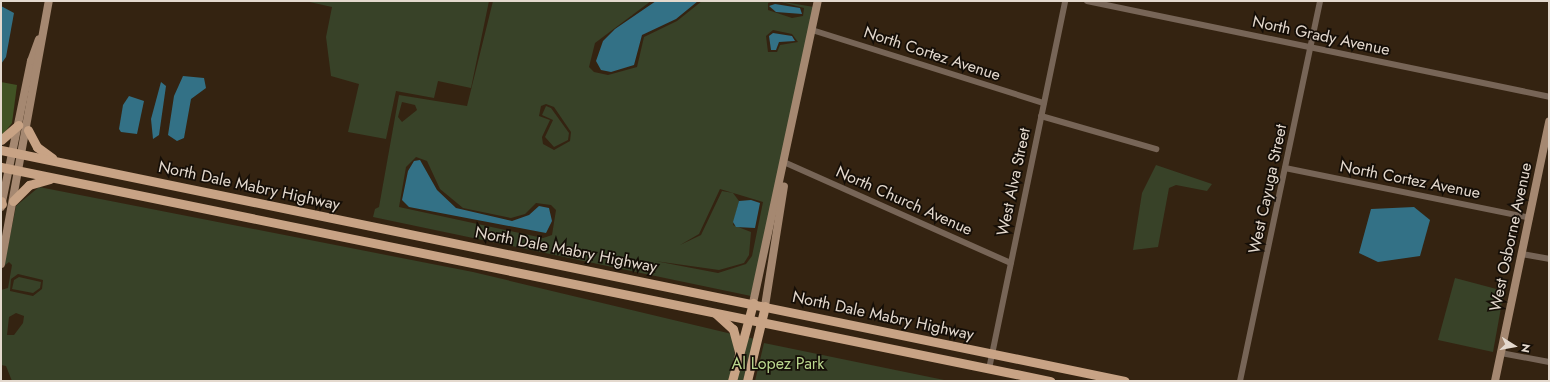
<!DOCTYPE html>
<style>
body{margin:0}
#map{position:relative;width:1550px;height:382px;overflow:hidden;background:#342311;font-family:Jost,sans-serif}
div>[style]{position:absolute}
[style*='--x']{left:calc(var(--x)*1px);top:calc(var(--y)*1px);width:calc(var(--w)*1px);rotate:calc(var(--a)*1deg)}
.green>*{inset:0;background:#384228}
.forest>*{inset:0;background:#415224}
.water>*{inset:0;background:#337186}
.street>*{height:6px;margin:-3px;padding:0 3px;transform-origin:3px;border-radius:3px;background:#776557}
.secondary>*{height:8px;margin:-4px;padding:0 4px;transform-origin:4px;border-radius:4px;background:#a58871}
.primary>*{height:9px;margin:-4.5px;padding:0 4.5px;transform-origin:4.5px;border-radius:4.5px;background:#c8a385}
span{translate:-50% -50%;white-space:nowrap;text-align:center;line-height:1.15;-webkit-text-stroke:3.5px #150e07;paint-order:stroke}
.street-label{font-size:16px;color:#e4d9ce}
.park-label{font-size:16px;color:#bad78e}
.frame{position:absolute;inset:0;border:2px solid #e4d9ce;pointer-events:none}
.north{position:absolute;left:1494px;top:326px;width:40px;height:40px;-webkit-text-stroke:3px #150e07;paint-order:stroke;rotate:101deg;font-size:11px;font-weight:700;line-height:16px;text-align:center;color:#e4d9ce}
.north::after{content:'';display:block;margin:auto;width:14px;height:18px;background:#e4d9ce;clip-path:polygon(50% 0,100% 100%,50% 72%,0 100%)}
</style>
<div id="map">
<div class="green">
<div style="clip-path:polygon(305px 1px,489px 1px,471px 88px,438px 81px,434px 98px,396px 91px,386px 139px,348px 132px,359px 84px,331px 76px,326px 37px,332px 7px)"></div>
<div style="clip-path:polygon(evenodd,493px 1px,651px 1px,595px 43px,589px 67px,594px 72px,608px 75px,637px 67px,644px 37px,677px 21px,702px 1px,774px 1px,768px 3px,768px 10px,792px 18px,803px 16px,804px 8px,778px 1px,814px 7px,751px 296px,373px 217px,375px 209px,379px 207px,399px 95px,467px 106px,493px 1px,773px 30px,792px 34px,798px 42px,780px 45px,777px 52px,768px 52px,766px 36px,773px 30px,493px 1px,402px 102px,415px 105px,417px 110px,402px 122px,398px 117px,402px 102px,493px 1px,546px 104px,554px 107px,571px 132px,570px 141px,554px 150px,543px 144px,542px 137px,550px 120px,539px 116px,541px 106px,546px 104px,493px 1px,416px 157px,427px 161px,440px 189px,463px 208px,511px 218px,525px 214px,536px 203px,551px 205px,556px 210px,552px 235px,543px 238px,399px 207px,406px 167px,416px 157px,493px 1px,720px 189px,763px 202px,752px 256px,746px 264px,718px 273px,655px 261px,719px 270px,744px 263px,749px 255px,751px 232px,733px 225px,739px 201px,733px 193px,722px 191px,701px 235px,680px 245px,699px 234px,720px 189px)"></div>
<div style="clip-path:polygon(546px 106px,551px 108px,569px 133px,568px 140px,554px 147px,545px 137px,553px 120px,542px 115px)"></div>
<div style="clip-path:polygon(1156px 165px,1212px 184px,1207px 191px,1176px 185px,1169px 188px,1158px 247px,1133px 250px,1142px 193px)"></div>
<div style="clip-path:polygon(evenodd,39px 187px,473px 272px,732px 334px,735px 355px,729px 381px,12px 381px,6px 366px,1px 365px,1px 290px,8px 288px,12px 265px,9px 262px,4px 266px,16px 206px,39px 187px,18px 274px,43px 280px,42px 289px,33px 296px,10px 291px,11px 279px,18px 274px,39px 187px,16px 313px,24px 316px,23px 323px,14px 335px,7px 335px,9px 317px,16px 313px)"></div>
<div style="clip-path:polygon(19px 277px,41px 282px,40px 288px,33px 293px,12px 289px,14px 280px)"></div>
<div style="clip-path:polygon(1455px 278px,1504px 291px,1493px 352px,1438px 340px)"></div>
<div style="clip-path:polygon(748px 337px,754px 339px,743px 381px,736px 381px)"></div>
<div style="clip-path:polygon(764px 343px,949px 381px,755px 381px)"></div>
</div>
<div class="forest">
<div style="clip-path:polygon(1px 82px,17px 85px,12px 123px,1px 137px)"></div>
</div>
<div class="water">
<div style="clip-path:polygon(656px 1px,698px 1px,676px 19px,642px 35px,634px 65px,611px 72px,601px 70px,596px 61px,603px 41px,615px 29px)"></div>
<div style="clip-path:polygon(775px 4px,800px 8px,802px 14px,776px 12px,769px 6px)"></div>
<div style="clip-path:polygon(1px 6px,14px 13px,6px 57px,1px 64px)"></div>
<div style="clip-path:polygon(773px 33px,792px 36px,795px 41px,779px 42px,776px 50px,771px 50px,769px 36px)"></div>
<div style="clip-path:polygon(183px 76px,204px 78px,206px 88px,191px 99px,184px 138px,177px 141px,168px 135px,174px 96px)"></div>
<div style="clip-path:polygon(161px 82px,166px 86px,159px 135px,153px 139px,151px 119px)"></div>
<div style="clip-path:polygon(129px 96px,144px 101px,137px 134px,121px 132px,119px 129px,123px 105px)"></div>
<div style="clip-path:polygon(420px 160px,437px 190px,456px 208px,512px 221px,529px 215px,539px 206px,549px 208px,552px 221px,546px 233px,409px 207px,402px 200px,408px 171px,414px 161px)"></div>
<div style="clip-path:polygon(751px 200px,760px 203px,755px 228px,736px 227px,733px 222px,739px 201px)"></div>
<div style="clip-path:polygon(1414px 207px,1430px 220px,1420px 256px,1378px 262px,1359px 253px,1371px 209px)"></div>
</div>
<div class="street">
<div style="--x:1087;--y:1;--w:472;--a:11.7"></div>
<div style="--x:812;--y:30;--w:243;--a:17.5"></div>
<div style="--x:1041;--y:116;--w:120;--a:16"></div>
<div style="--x:786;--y:163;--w:246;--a:24"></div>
<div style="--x:1285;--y:168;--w:250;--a:11.5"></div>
<div style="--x:1522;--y:254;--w:27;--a:10"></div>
<div style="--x:1501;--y:353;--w:49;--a:10.6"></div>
<div style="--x:989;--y:369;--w:376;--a:-78.3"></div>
<div style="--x:1240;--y:381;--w:388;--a:-78.1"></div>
</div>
<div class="secondary">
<div style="--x:1;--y:207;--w:149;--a:-78.4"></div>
<div style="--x:31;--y:61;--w:23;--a:-70"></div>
<div style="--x:1;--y:264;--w:267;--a:-79.7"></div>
<div style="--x:753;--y:303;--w:309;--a:-77.9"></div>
<div style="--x:765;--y:306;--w:121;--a:-81"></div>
<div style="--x:1495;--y:381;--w:265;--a:-78.2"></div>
</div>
<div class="primary">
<div style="--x:28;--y:130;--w:19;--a:62"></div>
<div style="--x:37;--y:147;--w:19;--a:36"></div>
<div style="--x:1;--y:140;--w:23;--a:-41"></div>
<div style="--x:1;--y:150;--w:1147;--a:11.61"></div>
<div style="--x:1;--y:167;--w:1071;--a:11.53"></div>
<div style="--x:1;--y:201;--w:3;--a:72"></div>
<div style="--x:13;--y:201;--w:23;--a:-45"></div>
<div style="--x:29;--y:185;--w:22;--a:-16"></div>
<div style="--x:715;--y:313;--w:24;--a:42"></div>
<div style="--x:733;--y:329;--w:23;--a:75"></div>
<div style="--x:732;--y:381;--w:81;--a:-74.9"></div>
<div style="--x:747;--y:381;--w:77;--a:-76.5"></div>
</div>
<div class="street-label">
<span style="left:1321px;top:36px;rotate:12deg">North Grady Avenue</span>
<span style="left:932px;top:54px;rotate:18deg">North Cortez Avenue</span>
<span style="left:1410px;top:180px;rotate:11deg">North Cortez Avenue</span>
<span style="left:1014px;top:182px;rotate:-78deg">West Alva Street</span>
<span style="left:249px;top:186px;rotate:12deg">North Dale Mabry Highway</span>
<span style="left:1268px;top:189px;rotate:-78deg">West Cayuga Street</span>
<span style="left:904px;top:201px;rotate:24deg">North Church Avenue</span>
<span style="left:1511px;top:237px;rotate:-78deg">West Osborne Avenue</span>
<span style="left:566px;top:250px;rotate:11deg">North Dale Mabry Highway</span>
<span style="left:883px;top:316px;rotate:12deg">North Dale Mabry Highway</span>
</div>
<div class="park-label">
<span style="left:778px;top:364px">Al Lopez Park</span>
</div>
<div class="frame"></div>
<div class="north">N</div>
</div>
